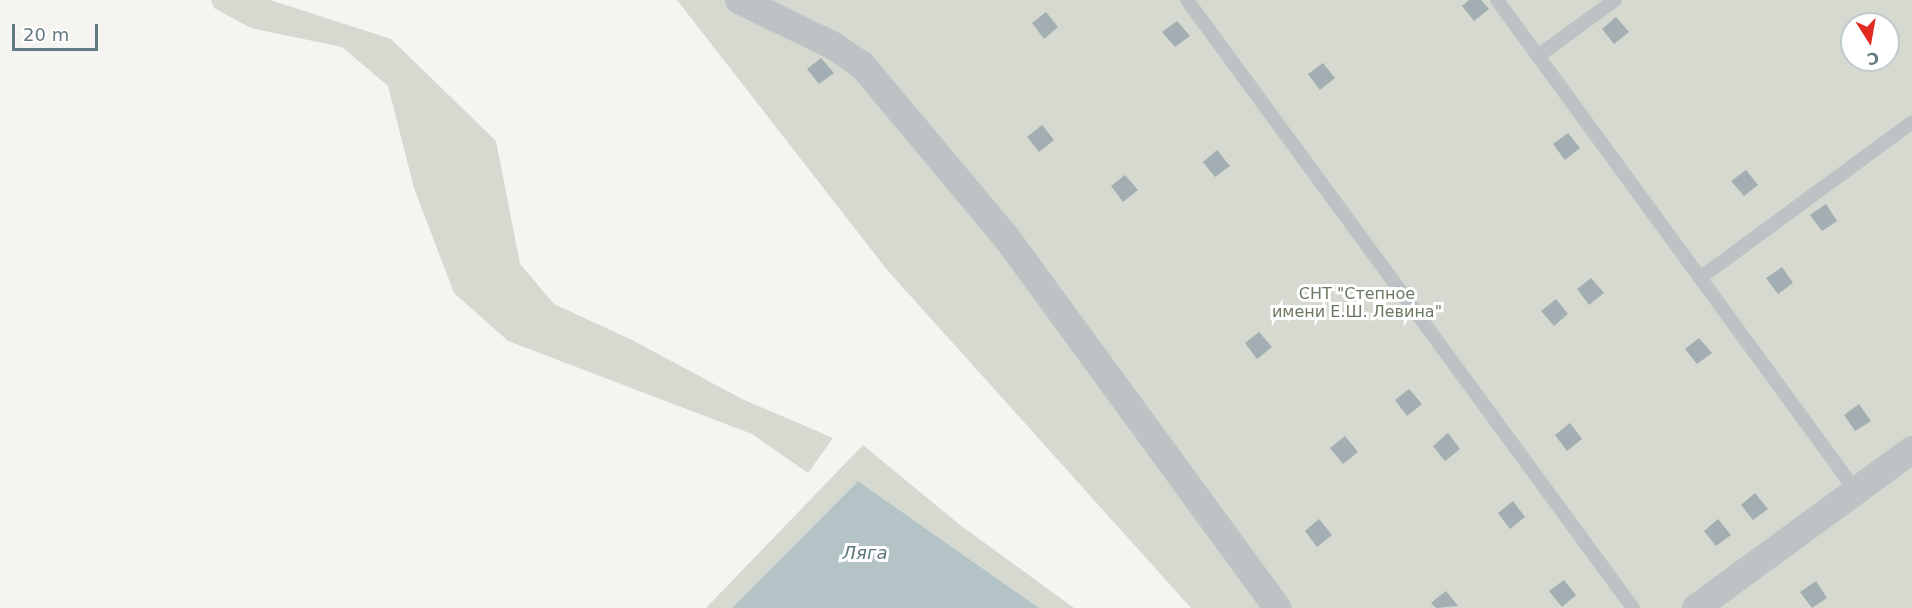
<!DOCTYPE html>
<meta charset="utf-8">
<style>
body{margin:0}
#map{position:relative;width:1912px;height:608px;overflow:hidden;background:#f5f4f0;font-family:"DejaVu Sans",sans-serif}
div>[style]{position:absolute}
[style*='--x']{left:calc(var(--x)*1px);top:calc(var(--y)*1px);width:calc(var(--w)*1px);rotate:calc(var(--a)*1deg)}
.green>*{inset:0;background:#d5d9cf}
.water>*{inset:0;background:#b4c3c5}
.building>*{inset:0;background:#a3aeb2}
.lane>*{height:14px;margin:-7px;padding:0 7px;transform-origin:7px;border-radius:7px;background:#bdc3c5}
.street>*{height:28px;margin:-14px;padding:0 14px;transform-origin:14px;border-radius:14px;background:#bdc3c5}
span{translate:-50% -50%;white-space:nowrap;text-align:center;line-height:1.15;-webkit-text-stroke:6px #fff;paint-order:stroke}
.park-label{font-size:16px;color:#6b7962}
.water-label{font-size:18px;color:#5a7678;font-style:italic}
.north{position:absolute;left:1840px;top:12px;width:60px;height:60px;box-sizing:border-box;background:#fff;border:2px solid #c1cacd;border-radius:50%;rotate:169deg;font-size:16px;font-weight:700;line-height:24px;text-align:center;color:#637a82}
.north::after{content:'';display:block;margin:auto;width:21px;height:27px;background:#e32b22;clip-path:polygon(50% 0,100% 100%,50% 72%,0 100%)}
.scale{position:absolute;left:12px;top:24px;width:86px;height:27px;box-sizing:border-box;border:3px solid #637a82;border-top:0;padding-left:8px;font-size:18px;line-height:21px;white-space:nowrap;color:#637a82;-webkit-text-stroke:4px #fff;paint-order:stroke}
</style>
<div id="map">
<div class="green">
<div style="clip-path:polygon(211px 0,270px 0,391px 39px,496px 141px,520px 264px,554px 304px,632px 340px,742px 399px,833px 438px,808px 473px,752px 434px,508px 341px,454px 293px,414px 188px,388px 86px,342px 47px,251px 28px,214px 8px)"></div>
<div style="clip-path:polygon(evenodd,677px 0,1912px 0,1912px 608px,1191px 608px,888px 271px,677px 0,1852px 24px,1888px 24px,1888px 60px,1852px 60px,1852px 24px)"></div>
<div style="clip-path:polygon(863px 445px,960px 525px,1074px 608px,1039px 608px,858px 481px,732px 608px,706px 608px)"></div>
</div>
<div class="water">
<div style="clip-path:polygon(858px 481px,1039px 608px,732px 608px)"></div>
</div>
<div class="building">
<div style="clip-path:polygon(1469px 0,1481px 0,1489px 9px,1474px 21px,1462px 6px)"></div>
<div style="clip-path:polygon(1046px 12px,1058px 27px,1044px 39px,1032px 23px)"></div>
<div style="clip-path:polygon(1616px 17px,1629px 32px,1614px 44px,1602px 29px)"></div>
<div style="clip-path:polygon(1177px 21px,1190px 36px,1175px 47px,1162px 32px)"></div>
<div style="clip-path:polygon(821px 58px,834px 73px,819px 84px,807px 69px)"></div>
<div style="clip-path:polygon(1323px 63px,1335px 78px,1320px 90px,1308px 74px)"></div>
<div style="clip-path:polygon(1042px 125px,1054px 140px,1039px 152px,1027px 137px)"></div>
<div style="clip-path:polygon(1568px 133px,1580px 148px,1565px 160px,1553px 144px)"></div>
<div style="clip-path:polygon(1217px 150px,1230px 166px,1215px 177px,1203px 162px)"></div>
<div style="clip-path:polygon(1746px 170px,1758px 185px,1744px 196px,1731px 181px)"></div>
<div style="clip-path:polygon(1125px 175px,1138px 190px,1123px 202px,1111px 186px)"></div>
<div style="clip-path:polygon(1826px 204px,1837px 221px,1822px 231px,1810px 215px)"></div>
<div style="clip-path:polygon(1782px 267px,1793px 283px,1778px 294px,1766px 278px)"></div>
<div style="clip-path:polygon(1591px 278px,1604px 293px,1589px 305px,1577px 289px)"></div>
<div style="clip-path:polygon(1556px 299px,1568px 314px,1554px 326px,1541px 311px)"></div>
<div style="clip-path:polygon(1259px 332px,1272px 347px,1257px 359px,1245px 343px)"></div>
<div style="clip-path:polygon(1699px 338px,1712px 353px,1697px 364px,1685px 349px)"></div>
<div style="clip-path:polygon(1409px 389px,1422px 404px,1407px 416px,1395px 400px)"></div>
<div style="clip-path:polygon(1859px 404px,1871px 421px,1855px 431px,1844px 415px)"></div>
<div style="clip-path:polygon(1570px 423px,1582px 439px,1567px 451px,1555px 435px)"></div>
<div style="clip-path:polygon(1448px 433px,1460px 449px,1445px 461px,1433px 446px)"></div>
<div style="clip-path:polygon(1345px 436px,1358px 452px,1343px 464px,1330px 448px)"></div>
<div style="clip-path:polygon(1755px 493px,1768px 509px,1753px 520px,1741px 505px)"></div>
<div style="clip-path:polygon(1513px 501px,1525px 517px,1510px 529px,1498px 513px)"></div>
<div style="clip-path:polygon(1319px 519px,1332px 535px,1317px 547px,1305px 531px)"></div>
<div style="clip-path:polygon(1718px 519px,1731px 535px,1716px 546px,1704px 531px)"></div>
<div style="clip-path:polygon(1564px 580px,1576px 595px,1562px 607px,1549px 591px)"></div>
<div style="clip-path:polygon(1816px 581px,1827px 598px,1812px 608px,1800px 592px)"></div>
<div style="clip-path:polygon(1446px 591px,1458px 606px,1436px 608px,1431px 603px)"></div>
</div>
<div class="lane">
<div style="--x:1187;--y:0;--w:754;--a:53.74"></div>
<div style="--x:1497;--y:0;--w:608;--a:53.83"></div>
<div style="--x:1538;--y:56;--w:95;--a:-36"></div>
<div style="--x:1700;--y:278;--w:263;--a:-36.3"></div>
</div>
<div class="street">
<div style="--x:739;--y:0;--w:103;--a:25.8"></div>
<div style="--x:832;--y:45;--w:36;--a:34"></div>
<div style="--x:862;--y:65;--w:224;--a:50.1"></div>
<div style="--x:1006;--y:237;--w:460;--a:53.8"></div>
<div style="--x:1696;--y:608;--w:268;--a:-36.2"></div>
</div>
<div class="park-label">
<span style="left:1357px;top:303px">СНТ "Степное<br>имени Е.Ш. Левина"</span>
</div>
<div class="water-label">
<span style="left:865px;top:553px">Ляга</span>
</div>
<div class="north">С</div>
<div class="scale">20 m</div>
</div>
